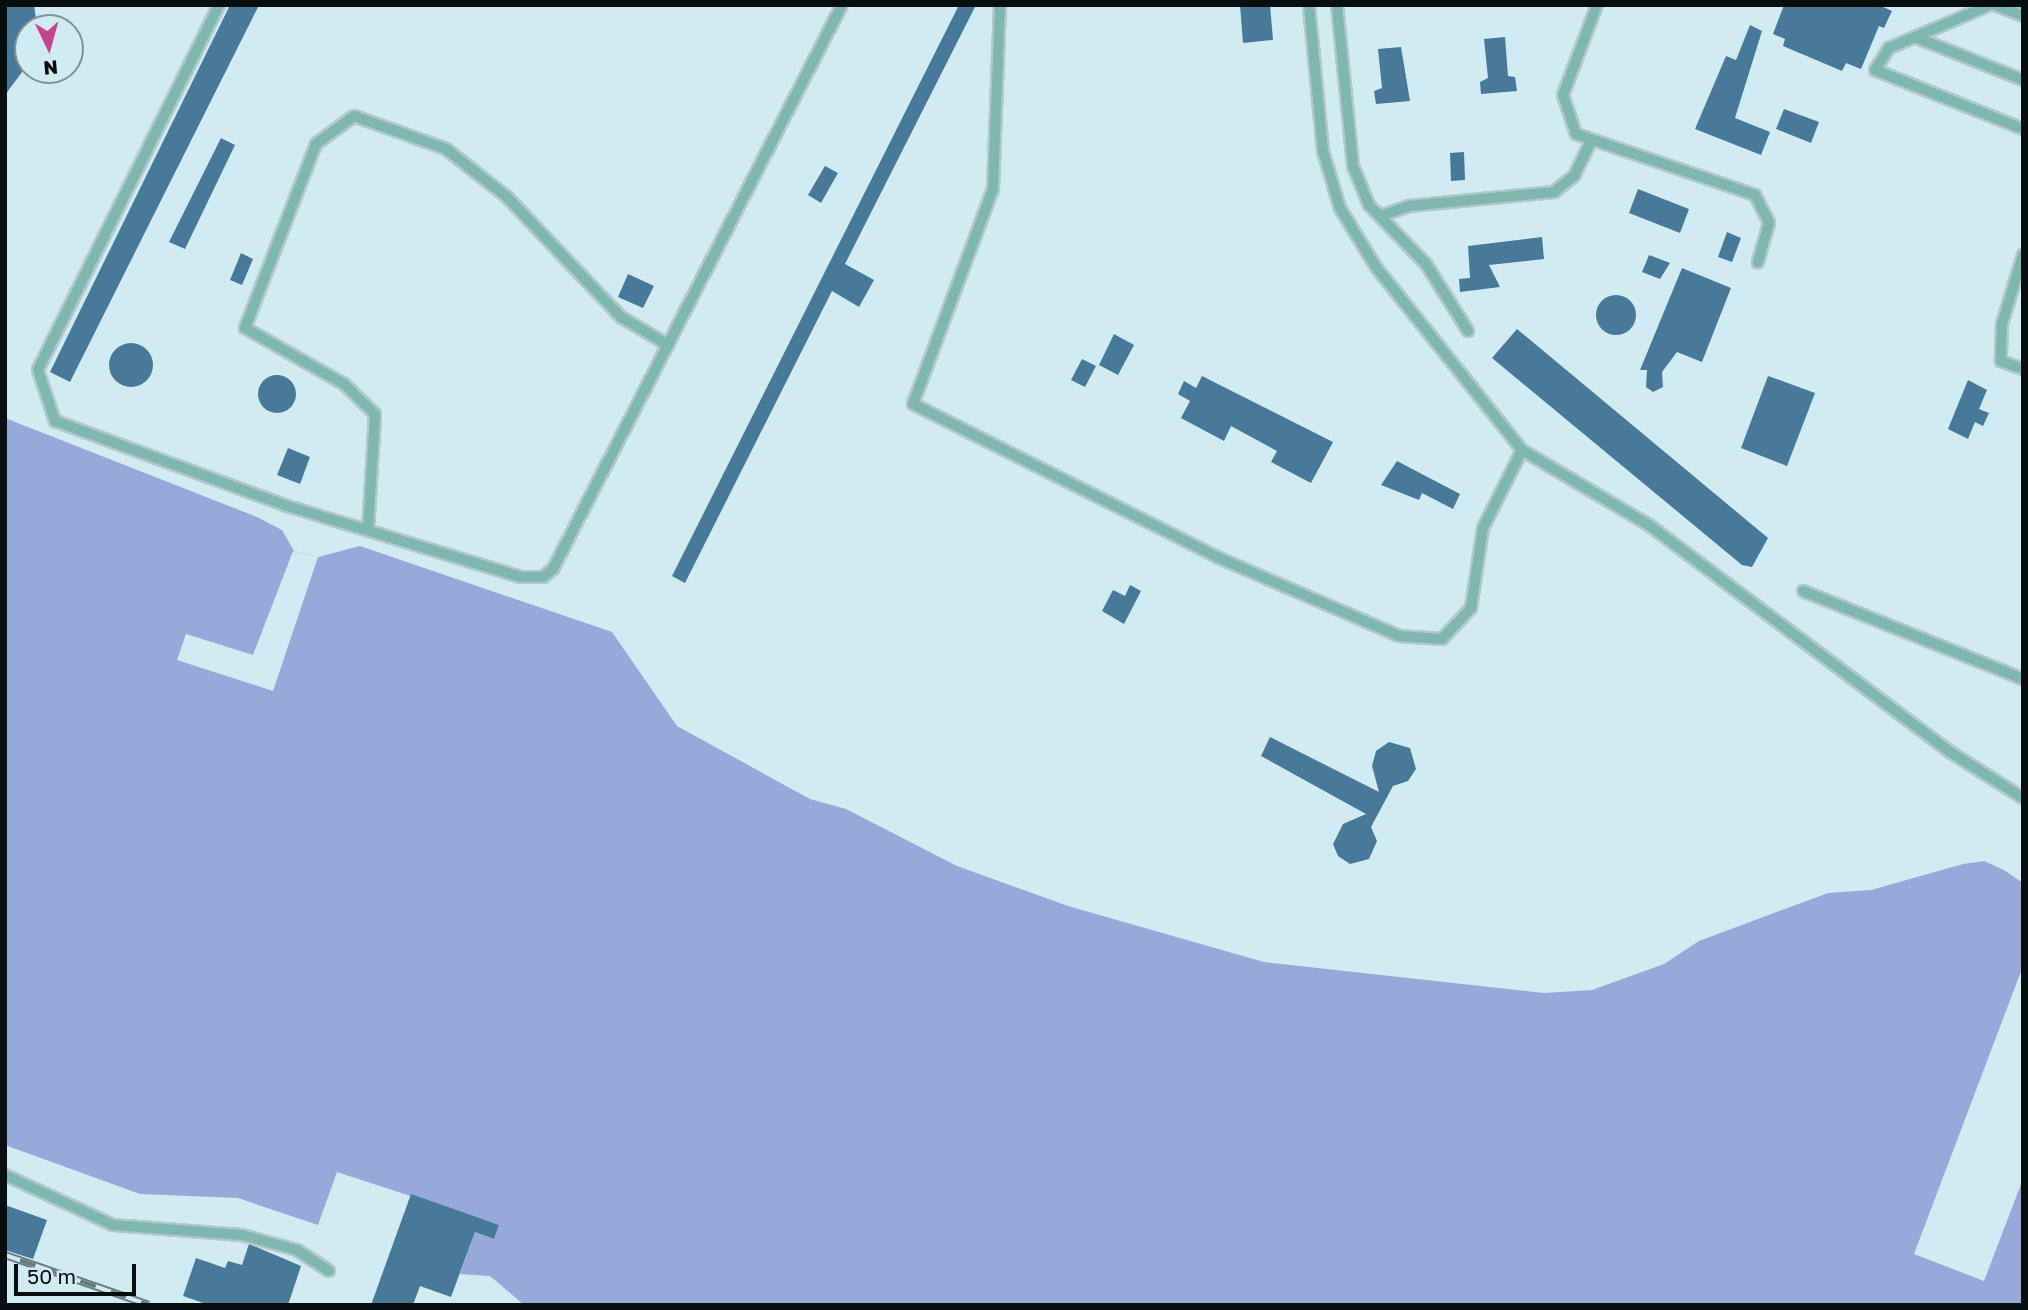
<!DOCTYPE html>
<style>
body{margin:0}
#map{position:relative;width:2028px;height:1310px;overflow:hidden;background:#d0ecf2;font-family:"Golos Text",sans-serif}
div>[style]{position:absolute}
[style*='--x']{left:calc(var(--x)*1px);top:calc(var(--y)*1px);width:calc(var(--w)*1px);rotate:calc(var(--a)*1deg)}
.water>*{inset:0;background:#96aada}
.pier>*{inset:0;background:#d0ecf2}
.building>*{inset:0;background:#497999}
.round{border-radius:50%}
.roads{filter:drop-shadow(2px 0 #b0c8ce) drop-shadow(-2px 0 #b0c8ce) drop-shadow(0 2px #b0c8ce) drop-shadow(0 -2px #b0c8ce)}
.service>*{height:10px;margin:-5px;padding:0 5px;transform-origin:5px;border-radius:5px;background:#7fb7af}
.rail>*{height:8px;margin-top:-4px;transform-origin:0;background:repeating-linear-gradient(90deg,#d0ecf2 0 16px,#697b7f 0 32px);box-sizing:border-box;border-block:2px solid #697b7f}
span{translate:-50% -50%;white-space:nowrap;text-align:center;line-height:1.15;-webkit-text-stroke:5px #d0ecf2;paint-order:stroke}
.frame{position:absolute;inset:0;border:7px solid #060e10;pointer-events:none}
.north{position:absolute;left:14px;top:14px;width:70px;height:70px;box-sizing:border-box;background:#d0ecf2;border:2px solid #7f9398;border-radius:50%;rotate:175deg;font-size:19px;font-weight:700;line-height:28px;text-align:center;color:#060e10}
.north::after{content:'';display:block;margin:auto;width:24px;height:32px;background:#c6458e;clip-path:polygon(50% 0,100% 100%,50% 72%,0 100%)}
.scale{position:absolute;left:14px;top:1264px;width:122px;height:32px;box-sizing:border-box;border:4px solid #060e10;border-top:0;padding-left:9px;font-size:21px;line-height:24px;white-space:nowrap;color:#060e10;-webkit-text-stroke:5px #d0ecf2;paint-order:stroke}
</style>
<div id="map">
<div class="water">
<div style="clip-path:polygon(5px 418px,257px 517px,282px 530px,294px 551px,318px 557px,360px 546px,612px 632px,677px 726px,810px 799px,846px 809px,957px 866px,1068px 906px,1264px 962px,1544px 993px,1592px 990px,1664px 964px,1699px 941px,1828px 893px,1871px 890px,1963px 864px,1984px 861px,2004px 870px,2023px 883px,2023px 1305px,524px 1305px,490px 1276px,460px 1274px,475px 1232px,494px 1239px,499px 1225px,337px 1172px,318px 1225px,238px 1198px,140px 1194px,5px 1145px)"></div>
</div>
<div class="pier">
<div style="clip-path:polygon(293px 551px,318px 557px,273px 691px,177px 660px,186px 634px,253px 655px)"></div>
<div style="clip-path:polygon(2023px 966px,2023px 1179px,1984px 1281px,1914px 1254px)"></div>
</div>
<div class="building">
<div style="clip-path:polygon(5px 5px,34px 5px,36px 19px,36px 28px,28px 28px,28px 64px,5px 95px)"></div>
<div style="clip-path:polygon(230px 5px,259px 5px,70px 382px,50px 372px)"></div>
<div style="clip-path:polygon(959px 5px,976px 5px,845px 264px,874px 280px,859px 307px,832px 291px,685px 583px,672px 576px)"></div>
<div style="clip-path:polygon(1240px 5px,1270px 5px,1273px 40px,1243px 43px)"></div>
<div style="clip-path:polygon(1784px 5px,1879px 5px,1892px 11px,1884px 28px,1879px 26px,1861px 69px,1846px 63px,1842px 71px,1783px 46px,1785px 39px,1773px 34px)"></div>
<div style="clip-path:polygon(1750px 25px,1762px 31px,1735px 118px,1770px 132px,1761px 155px,1695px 129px,1726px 56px,1736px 60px)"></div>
<div style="clip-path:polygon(1505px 37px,1508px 76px,1515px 77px,1517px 91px,1481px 94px,1480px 82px,1488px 78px,1484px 39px)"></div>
<div style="clip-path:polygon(1401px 47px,1410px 101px,1376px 104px,1374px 91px,1382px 88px,1378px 49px)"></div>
<div style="clip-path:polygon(1784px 109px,1819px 122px,1811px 143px,1776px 129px)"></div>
<div style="clip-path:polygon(221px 138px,235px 145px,185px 249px,169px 242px)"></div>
<div style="clip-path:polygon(1464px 152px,1465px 180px,1451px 181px,1450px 153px)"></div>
<div style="clip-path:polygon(825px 166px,838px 173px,821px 203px,808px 195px)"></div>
<div style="clip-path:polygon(1638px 189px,1689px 209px,1680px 233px,1629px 213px)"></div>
<div style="clip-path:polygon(1727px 232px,1741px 238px,1732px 262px,1718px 257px)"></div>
<div style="clip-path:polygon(1542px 237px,1544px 259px,1489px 265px,1500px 287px,1460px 292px,1459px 279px,1470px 278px,1468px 246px)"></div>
<div style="clip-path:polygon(241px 253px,253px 259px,242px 285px,230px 280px)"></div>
<div style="clip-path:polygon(1649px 255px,1670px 263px,1660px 279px,1642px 272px)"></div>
<div style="clip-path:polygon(1682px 268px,1731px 288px,1702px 362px,1677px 352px,1662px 372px,1663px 387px,1653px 392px,1646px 387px,1647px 370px,1640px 370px)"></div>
<div style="clip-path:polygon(628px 274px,654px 286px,643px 308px,618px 297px)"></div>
<div class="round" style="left:1596px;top:295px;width:40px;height:40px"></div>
<div style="clip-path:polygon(1517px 329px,1768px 538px,1752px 567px,1742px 565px,1492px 358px)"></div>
<div style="clip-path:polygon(1114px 334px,1134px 345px,1118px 375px,1099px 365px)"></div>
<div class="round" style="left:109px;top:343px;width:44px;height:44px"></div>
<div style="clip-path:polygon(1082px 359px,1096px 366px,1085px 387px,1071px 380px)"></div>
<div class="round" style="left:258px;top:375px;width:38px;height:38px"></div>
<div style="clip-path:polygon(1202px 376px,1333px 442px,1311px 483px,1271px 462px,1277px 451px,1231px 426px,1224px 441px,1181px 418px,1190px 401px,1178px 394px,1184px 381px,1196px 388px)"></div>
<div style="clip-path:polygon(1768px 376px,1815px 393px,1787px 466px,1741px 448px)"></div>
<div style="clip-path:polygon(1968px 380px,1987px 390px,1979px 409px,1989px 413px,1983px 426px,1975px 422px,1968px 439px,1948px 429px)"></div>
<div style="clip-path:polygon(288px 448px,310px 457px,300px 484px,277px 475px)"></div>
<div style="clip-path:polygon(1397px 461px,1460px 494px,1453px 509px,1422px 493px,1419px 500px,1381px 485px)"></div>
<div style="clip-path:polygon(1130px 585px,1141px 591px,1124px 624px,1102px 611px,1113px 590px,1125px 596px)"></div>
<div style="clip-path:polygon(1270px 737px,1379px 792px,1372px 766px,1376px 751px,1389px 742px,1410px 748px,1416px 769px,1408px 781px,1393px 786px,1371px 827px,1377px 841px,1369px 859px,1350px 864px,1338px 856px,1333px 844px,1343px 824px,1366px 814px,1261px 756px)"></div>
<div style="clip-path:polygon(411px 1194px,499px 1225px,494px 1239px,475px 1232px,451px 1297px,420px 1286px,413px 1305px,371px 1305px)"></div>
<div style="clip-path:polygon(5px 1205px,47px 1220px,33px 1259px,5px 1250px)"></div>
<div style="clip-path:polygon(249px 1244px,301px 1266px,288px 1305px,209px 1305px,183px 1296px,196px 1258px,225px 1268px,228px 1261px,242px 1265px)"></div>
</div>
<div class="roads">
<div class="service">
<div style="--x:219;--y:5;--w:407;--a:116.4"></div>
<div style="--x:38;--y:370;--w:54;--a:71.6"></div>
<div style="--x:55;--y:421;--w:244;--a:20.1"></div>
<div style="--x:284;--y:505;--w:248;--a:16.9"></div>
<div style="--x:521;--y:577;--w:22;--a:0"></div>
<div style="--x:543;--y:577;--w:13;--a:-39"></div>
<div style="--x:553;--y:569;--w:634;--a:-62.87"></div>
<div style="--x:1000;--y:5;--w:184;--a:92.2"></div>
<div style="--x:993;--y:189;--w:229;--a:110.4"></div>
<div style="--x:913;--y:404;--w:343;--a:26.7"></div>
<div style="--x:1219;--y:558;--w:196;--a:23.4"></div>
<div style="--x:1399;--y:636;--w:43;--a:4"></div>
<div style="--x:1442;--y:639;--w:42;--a:-46.9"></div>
<div style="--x:1471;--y:608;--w:81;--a:-81.5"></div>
<div style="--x:1483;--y:528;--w:87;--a:-63.4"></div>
<div style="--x:1522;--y:450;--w:234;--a:-128.6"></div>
<div style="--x:1376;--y:267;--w:69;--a:-121.4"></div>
<div style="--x:1340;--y:208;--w:59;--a:-106.6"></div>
<div style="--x:1323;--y:151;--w:147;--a:-95.5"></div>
<div style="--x:1337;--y:5;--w:162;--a:84.3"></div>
<div style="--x:1353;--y:166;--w:42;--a:67.7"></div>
<div style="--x:1369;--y:205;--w:82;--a:46"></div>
<div style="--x:1426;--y:264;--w:79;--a:57.9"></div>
<div style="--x:1597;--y:5;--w:96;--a:110.7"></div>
<div style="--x:1563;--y:95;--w:41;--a:71.6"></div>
<div style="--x:1576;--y:134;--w:189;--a:18.8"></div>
<div style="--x:1755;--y:195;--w:31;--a:63"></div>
<div style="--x:1769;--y:223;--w:41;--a:105.8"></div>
<div style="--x:1990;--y:5;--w:110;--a:156.9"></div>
<div style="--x:1889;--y:48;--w:26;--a:122"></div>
<div style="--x:1875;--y:70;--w:159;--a:21.7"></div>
<div style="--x:1995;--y:5;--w:30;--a:21"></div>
<div style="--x:1915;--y:37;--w:116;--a:21.7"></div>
<div style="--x:1380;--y:216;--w:31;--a:-19"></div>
<div style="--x:1409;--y:206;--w:146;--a:-5.5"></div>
<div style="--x:1554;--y:192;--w:26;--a:-39"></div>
<div style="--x:1574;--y:176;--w:39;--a:-64"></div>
<div style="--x:2023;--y:255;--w:72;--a:106.9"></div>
<div style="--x:2002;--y:324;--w:37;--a:92"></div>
<div style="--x:2001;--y:361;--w:23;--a:20"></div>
<div style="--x:1522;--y:450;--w:147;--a:30.6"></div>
<div style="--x:1649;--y:525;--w:377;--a:37"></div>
<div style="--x:1950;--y:752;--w:86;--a:32.2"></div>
<div style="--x:368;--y:530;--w:116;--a:-86.5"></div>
<div style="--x:375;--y:414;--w:43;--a:-135.9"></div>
<div style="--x:344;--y:384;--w:114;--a:-150.5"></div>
<div style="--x:245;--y:328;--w:197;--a:-68.9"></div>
<div style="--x:316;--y:144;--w:47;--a:-36.4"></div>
<div style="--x:354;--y:116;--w:98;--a:19.7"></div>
<div style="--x:446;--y:149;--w:78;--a:38.2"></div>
<div style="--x:507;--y:197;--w:166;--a:46.5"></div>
<div style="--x:621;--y:317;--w:55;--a:30.8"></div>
<div style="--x:1803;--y:591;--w:237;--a:21.8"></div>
<div style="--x:5;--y:1175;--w:119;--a:24.8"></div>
<div style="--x:113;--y:1225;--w:129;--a:4.4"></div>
<div style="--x:242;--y:1235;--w:57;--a:15.3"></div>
<div style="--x:297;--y:1250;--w:38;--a:33"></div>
</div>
</div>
<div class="rail">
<div style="--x:5;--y:1255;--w:152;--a:19.1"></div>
</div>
<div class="frame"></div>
<div class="north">N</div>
<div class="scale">50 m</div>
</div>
